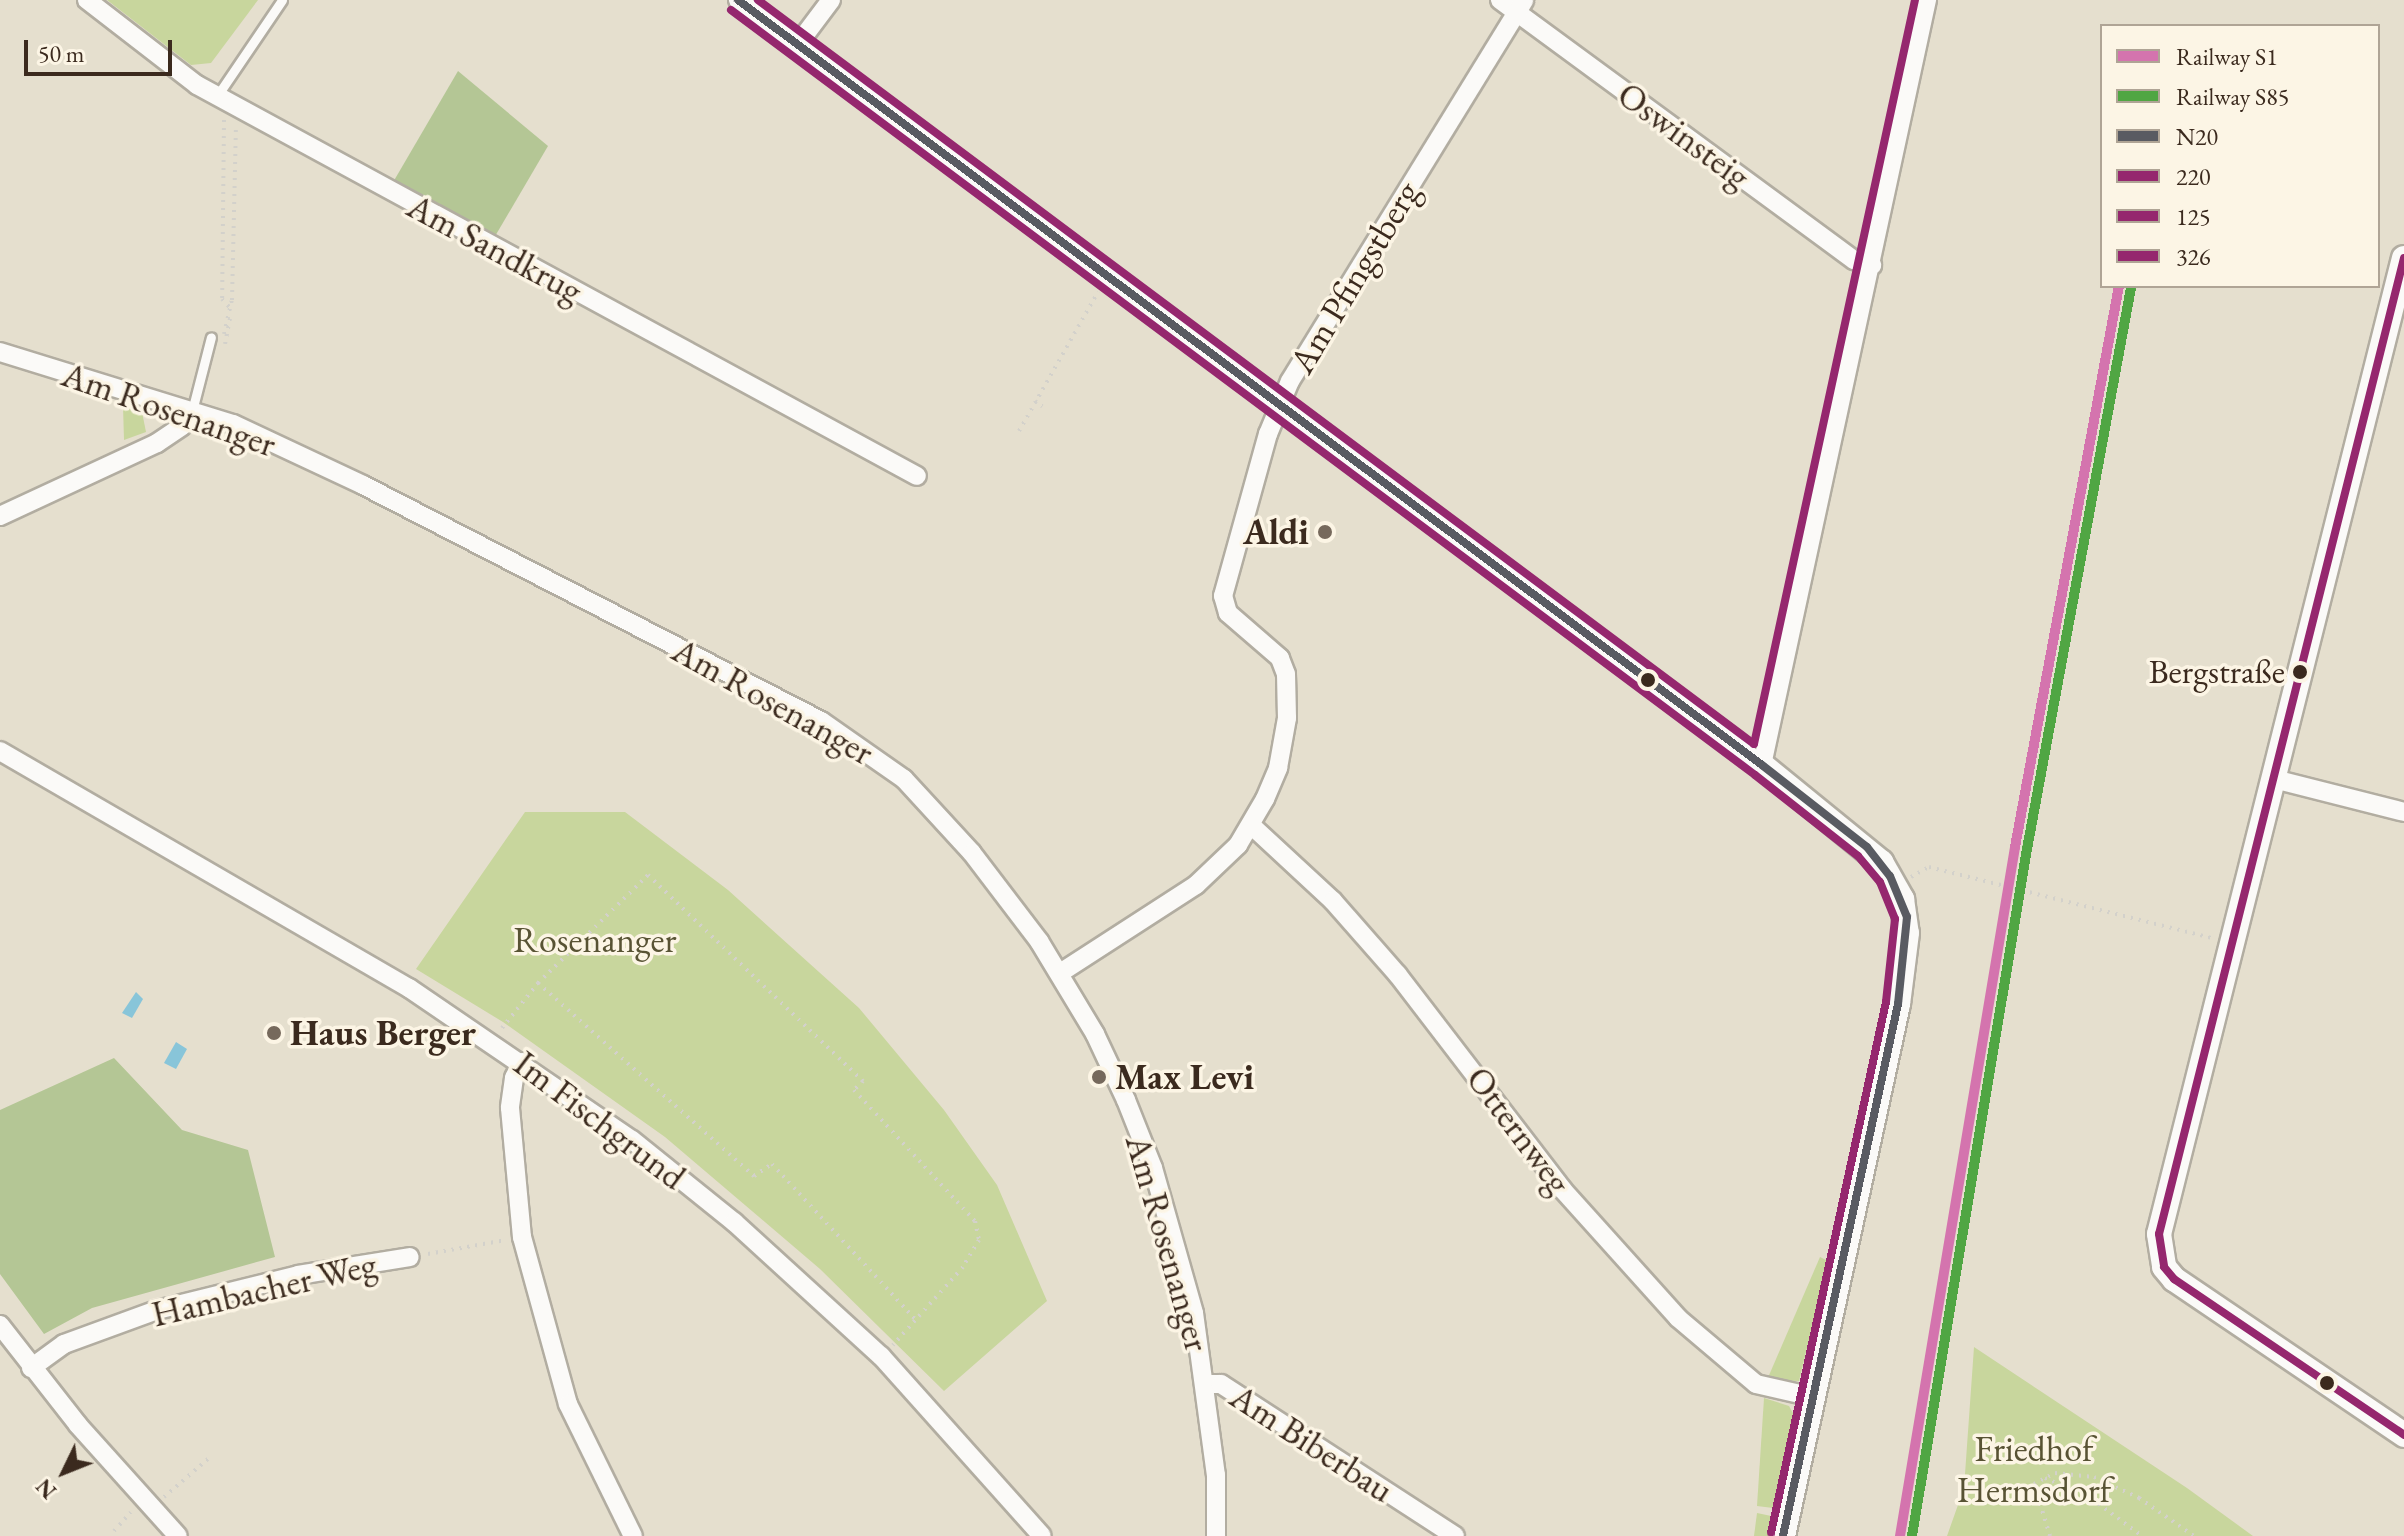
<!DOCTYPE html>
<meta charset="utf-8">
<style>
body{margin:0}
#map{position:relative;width:2404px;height:1536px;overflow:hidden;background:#e5dfce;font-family:"EB Garamond",serif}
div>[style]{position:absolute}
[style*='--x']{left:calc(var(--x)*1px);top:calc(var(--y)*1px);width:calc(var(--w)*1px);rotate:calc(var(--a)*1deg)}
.green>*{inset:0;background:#c8d69d}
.forest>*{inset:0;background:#b4c695}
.water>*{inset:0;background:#88c5d9}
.path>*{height:4px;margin-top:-2px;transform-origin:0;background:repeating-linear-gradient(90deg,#d3d1cb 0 2px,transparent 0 8px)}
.roads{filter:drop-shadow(2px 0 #b2ada1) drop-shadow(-2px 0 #b2ada1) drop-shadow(0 2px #b2ada1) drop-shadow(0 -2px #b2ada1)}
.lane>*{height:9px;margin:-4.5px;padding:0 4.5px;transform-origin:4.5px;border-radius:4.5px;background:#fbfaf8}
.street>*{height:18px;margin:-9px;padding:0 9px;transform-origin:9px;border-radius:9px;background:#fbfaf8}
.secondary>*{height:24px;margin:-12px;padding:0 12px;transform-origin:12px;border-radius:12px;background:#fbfaf8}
.bus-1>*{height:8px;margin:-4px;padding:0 4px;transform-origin:4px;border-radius:4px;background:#595b62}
.bus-2>*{height:8px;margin:-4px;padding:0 4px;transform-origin:4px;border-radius:4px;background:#95276e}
.bus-3>*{height:8px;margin:-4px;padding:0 4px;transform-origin:4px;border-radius:4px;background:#95276e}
.bus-4>*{height:8px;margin:-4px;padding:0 4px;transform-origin:4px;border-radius:4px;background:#95276e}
.rail-1>*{height:10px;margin:-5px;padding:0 5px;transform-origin:5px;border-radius:5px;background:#d474ae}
.rail-2>*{height:10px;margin:-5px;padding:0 5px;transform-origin:5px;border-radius:5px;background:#50a643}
.dots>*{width:22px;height:22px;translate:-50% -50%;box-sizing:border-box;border:4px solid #fcf5e5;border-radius:50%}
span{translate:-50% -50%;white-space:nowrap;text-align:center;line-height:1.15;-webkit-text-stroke:7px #fcf5e5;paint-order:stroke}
.bus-label{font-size:34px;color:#3b2a1e}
.right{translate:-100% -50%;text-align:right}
.street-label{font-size:36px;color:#3b2a1e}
.poi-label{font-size:36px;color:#3b2a1e;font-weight:700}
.left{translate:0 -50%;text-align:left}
.park-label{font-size:36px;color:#585334}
.legend{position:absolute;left:2100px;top:24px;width:280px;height:264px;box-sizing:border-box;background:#fcf5e5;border:2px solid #afa495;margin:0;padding:10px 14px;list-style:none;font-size:24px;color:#3b2a1e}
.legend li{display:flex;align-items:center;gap:16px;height:40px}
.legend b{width:40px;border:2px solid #afa495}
.north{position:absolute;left:24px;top:1432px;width:80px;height:80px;-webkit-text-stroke:6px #fcf5e5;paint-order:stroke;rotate:227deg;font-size:22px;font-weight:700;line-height:32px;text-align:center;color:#3b2a1e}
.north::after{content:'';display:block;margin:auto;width:28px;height:36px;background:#3b2a1e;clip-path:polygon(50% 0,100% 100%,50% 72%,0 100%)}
.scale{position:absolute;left:24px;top:40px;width:148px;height:36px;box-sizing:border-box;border:4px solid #3b2a1e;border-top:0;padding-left:10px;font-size:24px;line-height:28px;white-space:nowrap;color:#3b2a1e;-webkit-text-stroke:6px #fcf5e5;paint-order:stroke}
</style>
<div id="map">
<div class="green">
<div style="clip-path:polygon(107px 0,258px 0,211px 63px,191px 65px)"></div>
<div style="clip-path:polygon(123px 406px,142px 412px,146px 432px,124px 440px)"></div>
<div style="clip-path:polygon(525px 812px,625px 812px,728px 890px,859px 1008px,944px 1110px,997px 1185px,1047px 1301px,944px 1391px,820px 1269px,665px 1137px,503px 1022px,416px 969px)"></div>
<div style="clip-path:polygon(1820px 1257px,1828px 1261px,1799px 1381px,1767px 1380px)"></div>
<div style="clip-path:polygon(1974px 1347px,2187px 1488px,2253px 1536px,1947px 1536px,1964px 1488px)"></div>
<div style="clip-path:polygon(1764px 1398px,1789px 1406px,1796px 1419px,1778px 1506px,1773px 1508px,1757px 1506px)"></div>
<div style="clip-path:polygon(1757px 1513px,1776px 1517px,1772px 1536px,1754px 1536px)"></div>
</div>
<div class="forest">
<div style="clip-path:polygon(458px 71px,548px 146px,494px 238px,392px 184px)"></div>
<div style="clip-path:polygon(114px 1058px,182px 1130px,248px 1150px,275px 1257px,92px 1308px,44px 1334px,0 1274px,0 1110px)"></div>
</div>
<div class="water">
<div style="clip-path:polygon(136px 992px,143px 999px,132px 1018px,122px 1013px)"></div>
<div style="clip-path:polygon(176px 1042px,187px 1049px,176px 1069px,164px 1063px)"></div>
</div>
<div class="path">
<div style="--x:224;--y:120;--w:179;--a:90.6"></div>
<div style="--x:222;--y:299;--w:12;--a:48"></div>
<div style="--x:224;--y:334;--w:35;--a:-77"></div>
<div style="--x:232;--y:300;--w:172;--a:-88.7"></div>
<div style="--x:225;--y:344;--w:26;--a:-79"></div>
<div style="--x:1035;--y:401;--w:9;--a:36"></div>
<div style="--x:1019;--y:431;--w:160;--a:-60.4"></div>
<div style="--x:1911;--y:877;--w:21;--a:-29"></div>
<div style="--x:1929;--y:867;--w:291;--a:14.1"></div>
<div style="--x:538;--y:983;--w:290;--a:41.8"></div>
<div style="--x:754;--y:1176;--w:22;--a:-34"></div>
<div style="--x:772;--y:1164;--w:212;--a:47.3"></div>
<div style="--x:502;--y:1028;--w:58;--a:-51.3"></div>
<div style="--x:538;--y:983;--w:154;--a:-44.5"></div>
<div style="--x:648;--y:875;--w:298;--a:43.8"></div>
<div style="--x:863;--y:1081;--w:13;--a:135"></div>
<div style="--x:854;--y:1090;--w:178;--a:47.3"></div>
<div style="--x:975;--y:1221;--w:19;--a:78"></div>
<div style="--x:979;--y:1240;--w:31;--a:121"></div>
<div style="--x:963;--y:1267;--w:105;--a:131.9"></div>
<div style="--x:428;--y:1254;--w:79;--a:-10.2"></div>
<div style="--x:2045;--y:1478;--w:51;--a:24.1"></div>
<div style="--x:2092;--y:1499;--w:62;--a:36.5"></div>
<div style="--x:164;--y:1497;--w:60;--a:-40.9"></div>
<div style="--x:114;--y:1531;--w:25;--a:-48"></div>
<div style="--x:2050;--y:1536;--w:54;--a:-107.1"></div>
<div style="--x:2034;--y:1484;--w:24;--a:-28"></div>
<div style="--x:2055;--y:1473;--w:39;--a:6"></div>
<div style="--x:2094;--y:1477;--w:50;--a:25"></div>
<div style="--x:2139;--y:1498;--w:67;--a:34.6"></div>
</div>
<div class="roads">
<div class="lane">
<div style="--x:217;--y:96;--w:116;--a:-55.9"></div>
<div style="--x:192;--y:411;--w:76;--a:-75.6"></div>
</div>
<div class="street">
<div style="--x:87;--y:0;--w:139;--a:37.7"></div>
<div style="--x:197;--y:85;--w:819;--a:28.5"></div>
<div style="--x:738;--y:0;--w:1278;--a:36.76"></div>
<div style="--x:1762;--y:765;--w:783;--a:-77.83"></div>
<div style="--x:1500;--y:0;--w:439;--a:36.3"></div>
<div style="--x:1854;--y:260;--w:19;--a:16"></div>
<div style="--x:798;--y:44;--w:55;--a:-53.1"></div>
<div style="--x:0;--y:352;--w:244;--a:17.2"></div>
<div style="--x:233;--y:424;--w:144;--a:25.1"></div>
<div style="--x:363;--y:485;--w:515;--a:27.26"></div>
<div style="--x:821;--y:721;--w:101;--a:34.9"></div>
<div style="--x:904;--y:779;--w:100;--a:47.4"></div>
<div style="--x:972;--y:853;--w:111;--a:52.7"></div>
<div style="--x:1039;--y:941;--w:109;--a:58.9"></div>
<div style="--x:1095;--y:1034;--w:73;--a:64.8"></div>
<div style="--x:1126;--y:1100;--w:73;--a:68.3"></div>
<div style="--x:1153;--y:1168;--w:151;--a:74.2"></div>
<div style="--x:1194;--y:1313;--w:163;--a:82.3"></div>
<div style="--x:1216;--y:1475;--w:61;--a:90"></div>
<div style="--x:0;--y:516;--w:173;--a:-24.9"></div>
<div style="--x:157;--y:443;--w:30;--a:-34"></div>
<div style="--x:182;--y:426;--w:18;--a:-56"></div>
<div style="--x:0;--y:751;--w:473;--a:30.1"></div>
<div style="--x:409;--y:988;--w:270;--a:34.3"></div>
<div style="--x:632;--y:1140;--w:131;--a:38.8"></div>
<div style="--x:734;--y:1222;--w:199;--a:42.4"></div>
<div style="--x:881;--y:1356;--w:241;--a:48.2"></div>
<div style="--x:2274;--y:779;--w:134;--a:14.2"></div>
<div style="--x:1251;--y:825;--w:112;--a:42.8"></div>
<div style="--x:1333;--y:901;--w:98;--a:48.7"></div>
<div style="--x:1398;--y:975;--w:270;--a:52.5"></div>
<div style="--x:1562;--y:1189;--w:173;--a:48"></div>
<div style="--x:1678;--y:1318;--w:102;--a:40.2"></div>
<div style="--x:1756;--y:1384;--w:58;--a:12.8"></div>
<div style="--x:1060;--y:973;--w:162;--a:-32.9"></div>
<div style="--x:1196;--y:885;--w:58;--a:-43.6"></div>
<div style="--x:1238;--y:845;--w:53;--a:-59.6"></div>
<div style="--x:1265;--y:799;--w:34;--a:-67"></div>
<div style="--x:1278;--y:768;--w:51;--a:-79.8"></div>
<div style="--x:1287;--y:718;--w:44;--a:-91.3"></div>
<div style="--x:1286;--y:674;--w:17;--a:-111"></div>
<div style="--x:1280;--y:658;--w:69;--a:-139.1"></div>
<div style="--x:1228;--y:613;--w:18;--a:-106"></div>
<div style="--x:1223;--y:596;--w:168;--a:-74.5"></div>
<div style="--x:1268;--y:434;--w:57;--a:-67.5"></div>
<div style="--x:1290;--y:381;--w:447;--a:-58.4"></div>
<div style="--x:522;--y:1062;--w:18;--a:117"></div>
<div style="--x:514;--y:1078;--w:30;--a:98"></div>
<div style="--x:510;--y:1108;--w:130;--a:84.7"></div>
<div style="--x:522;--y:1237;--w:173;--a:74.6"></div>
<div style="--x:568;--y:1404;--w:147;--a:63.8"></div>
<div style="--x:0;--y:1325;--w:127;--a:52"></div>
<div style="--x:78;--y:1425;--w:149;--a:48"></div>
<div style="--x:31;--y:1368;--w:41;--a:-36"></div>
<div style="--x:64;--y:1344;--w:99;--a:-20.1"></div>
<div style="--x:157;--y:1310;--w:145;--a:-13.9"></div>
<div style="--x:298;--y:1275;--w:113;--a:-9.1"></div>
<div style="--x:1206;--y:1384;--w:15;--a:0"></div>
<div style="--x:1221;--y:1384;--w:279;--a:33"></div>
</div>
<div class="secondary">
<div style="--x:2404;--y:258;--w:1006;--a:104.09"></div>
<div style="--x:2159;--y:1234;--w:33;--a:81"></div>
<div style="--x:2164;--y:1267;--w:16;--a:50"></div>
<div style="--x:2174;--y:1279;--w:278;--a:34.1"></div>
<div style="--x:1762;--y:765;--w:154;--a:39.2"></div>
<div style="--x:1881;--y:862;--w:43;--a:60.4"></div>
<div style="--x:1902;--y:899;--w:34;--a:82"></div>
<div style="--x:1907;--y:933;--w:72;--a:97.2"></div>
<div style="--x:1898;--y:1004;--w:544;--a:102.2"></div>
</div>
</div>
<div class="bus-1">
<div style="--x:738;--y:0;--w:1278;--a:36.76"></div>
<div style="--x:1762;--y:765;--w:133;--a:38"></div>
<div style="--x:1867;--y:847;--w:37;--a:52"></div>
<div style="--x:1890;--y:876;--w:44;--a:67.5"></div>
<div style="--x:1907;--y:917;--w:87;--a:95.9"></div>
<div style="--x:1898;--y:1004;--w:544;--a:102.2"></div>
</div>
<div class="bus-2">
<div style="--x:731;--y:10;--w:1278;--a:36.76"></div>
<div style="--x:1755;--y:775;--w:131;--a:38.2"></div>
<div style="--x:1858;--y:856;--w:34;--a:50"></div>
<div style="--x:1880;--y:882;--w:40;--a:68"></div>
<div style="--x:1895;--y:919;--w:83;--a:96.2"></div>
<div style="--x:1886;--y:1002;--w:543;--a:102.22"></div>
</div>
<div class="bus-3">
<div style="--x:2404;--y:258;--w:1006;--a:104.09"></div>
<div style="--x:2159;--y:1234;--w:33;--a:81"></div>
<div style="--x:2164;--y:1267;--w:16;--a:50"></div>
<div style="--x:2174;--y:1279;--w:278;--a:34.1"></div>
</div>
<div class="bus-4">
<div style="--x:758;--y:0;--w:1243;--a:36.76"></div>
<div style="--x:1754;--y:744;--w:761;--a:-77.79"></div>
</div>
<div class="rail-1">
<div style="--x:1900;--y:1536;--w:699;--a:-80.52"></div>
<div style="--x:2015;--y:847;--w:571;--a:-79.5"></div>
</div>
<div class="rail-2">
<div style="--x:1912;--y:1536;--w:697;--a:-80.5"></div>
<div style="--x:2027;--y:849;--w:571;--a:-79.5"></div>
</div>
<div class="dots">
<div style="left:1325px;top:532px;background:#76695c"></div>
<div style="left:2300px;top:672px;background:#3b2a1e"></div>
<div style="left:1648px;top:680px;background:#3b2a1e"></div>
<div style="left:274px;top:1033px;background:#76695c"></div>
<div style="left:1099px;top:1077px;background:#76695c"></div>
<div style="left:2327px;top:1383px;background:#3b2a1e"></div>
</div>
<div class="bus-label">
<span class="right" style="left:2285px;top:672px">Bergstraße</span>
</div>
<div class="street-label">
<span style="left:1684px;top:135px;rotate:36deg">Oswinsteig</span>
<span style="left:495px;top:248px;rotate:28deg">Am Sandkrug</span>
<span style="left:1354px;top:277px;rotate:-59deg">Am Pfingstberg</span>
<span style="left:169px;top:409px;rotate:19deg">Am Rosenanger</span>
<span style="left:773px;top:701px;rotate:29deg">Am Rosenanger</span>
<span style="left:600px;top:1120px;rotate:37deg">Im Fischgrund</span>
<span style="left:1519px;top:1130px;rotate:53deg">Otternweg</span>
<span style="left:1168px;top:1243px;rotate:74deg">Am Rosenanger</span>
<span style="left:264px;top:1289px;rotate:-13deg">Hambacher Weg</span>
<span style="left:1312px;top:1443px;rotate:33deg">Am Biberbau</span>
</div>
<div class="poi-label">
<span class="right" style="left:1309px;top:532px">Aldi</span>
<span class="left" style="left:290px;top:1033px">Haus Berger</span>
<span class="left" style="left:1115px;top:1077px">Max Levi</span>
</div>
<div class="park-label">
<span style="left:595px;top:940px">Rosenanger</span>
<span style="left:2034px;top:1469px">Friedhof<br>Hermsdorf</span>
</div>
<ul class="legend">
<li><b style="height:10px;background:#d474ae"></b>Railway S1</li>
<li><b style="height:10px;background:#50a643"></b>Railway S85</li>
<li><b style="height:10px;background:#595b62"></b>N20</li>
<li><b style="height:10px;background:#95276e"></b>220</li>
<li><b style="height:10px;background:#95276e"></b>125</li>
<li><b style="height:10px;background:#95276e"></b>326</li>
</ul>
<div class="north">N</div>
<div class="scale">50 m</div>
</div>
